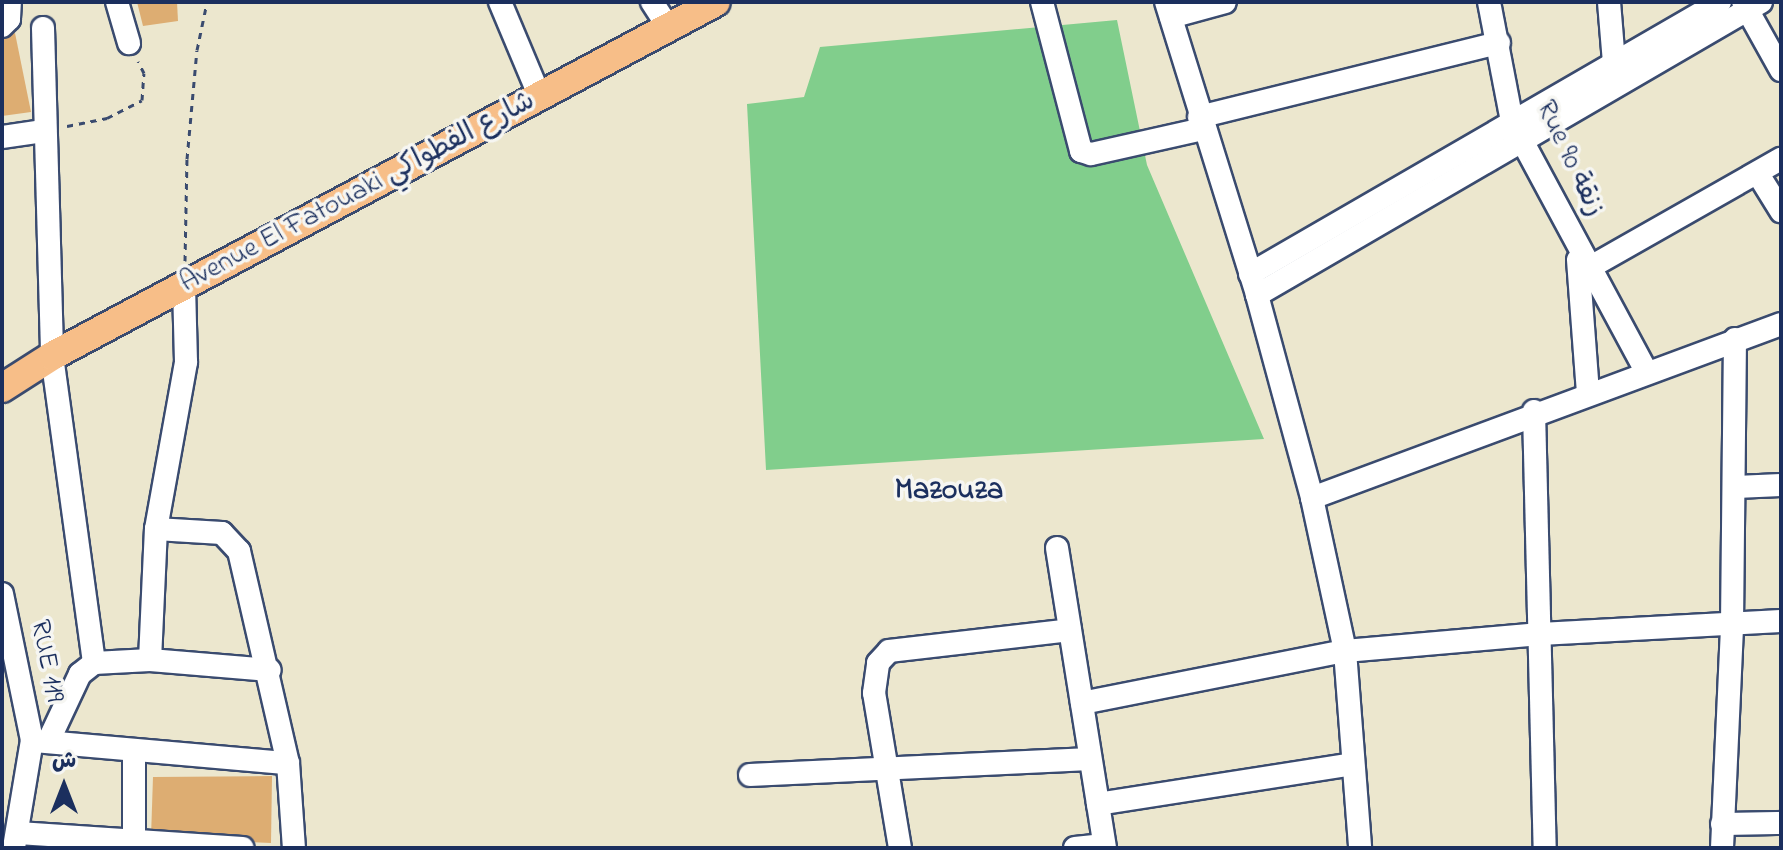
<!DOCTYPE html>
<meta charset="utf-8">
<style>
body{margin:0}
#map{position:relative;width:1783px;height:850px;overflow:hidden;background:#ece7ce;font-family:"Indie Flower","Playpen Sans Arabic",sans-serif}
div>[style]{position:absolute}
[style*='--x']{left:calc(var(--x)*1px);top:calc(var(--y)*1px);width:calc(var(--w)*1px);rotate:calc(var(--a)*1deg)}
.green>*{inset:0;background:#81ce8c}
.building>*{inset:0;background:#ddad72}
.path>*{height:3px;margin-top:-1.5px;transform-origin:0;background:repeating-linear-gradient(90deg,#3a4b6f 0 6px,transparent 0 12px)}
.roads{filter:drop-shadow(2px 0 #3a4b6f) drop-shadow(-2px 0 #3a4b6f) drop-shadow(0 2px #3a4b6f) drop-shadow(0 -2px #3a4b6f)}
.minor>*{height:22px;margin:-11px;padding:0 11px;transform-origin:11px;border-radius:11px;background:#fff}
.major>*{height:28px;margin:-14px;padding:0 14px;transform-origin:14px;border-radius:14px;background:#f7be88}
span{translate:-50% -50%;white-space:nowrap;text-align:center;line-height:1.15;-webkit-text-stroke:7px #f6f6f2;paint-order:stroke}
.street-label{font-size:28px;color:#1b2f5e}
.neighbourhood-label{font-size:30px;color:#1b2f5e;font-weight:700}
.frame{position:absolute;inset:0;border:4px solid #1b2f5e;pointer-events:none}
.north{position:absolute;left:24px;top:746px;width:80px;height:80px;-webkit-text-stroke:6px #f6f6f2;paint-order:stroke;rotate:0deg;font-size:22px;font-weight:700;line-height:32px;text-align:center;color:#1b2f5e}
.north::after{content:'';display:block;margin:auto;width:28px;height:36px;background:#1b2f5e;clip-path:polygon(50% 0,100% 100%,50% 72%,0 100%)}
</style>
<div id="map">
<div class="green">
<div style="clip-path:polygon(1117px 20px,1147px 165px,1264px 439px,766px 470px,747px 104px,804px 97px,820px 47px)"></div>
</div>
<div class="building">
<div style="clip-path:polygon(137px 2px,177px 2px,178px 21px,143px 26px)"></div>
<div style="clip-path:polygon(15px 33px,31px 112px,2px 116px,2px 37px)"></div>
<div style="clip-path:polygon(272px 776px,271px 843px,151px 837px,153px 777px)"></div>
</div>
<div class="path">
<div style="--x:67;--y:126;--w:41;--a:-11.3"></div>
<div style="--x:107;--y:118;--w:39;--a:-27"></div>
<div style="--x:142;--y:100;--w:27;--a:-86"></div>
<div style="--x:144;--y:73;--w:13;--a:-117"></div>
<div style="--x:185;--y:261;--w:102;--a:-88.9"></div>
<div style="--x:187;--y:159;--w:109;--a:-84.8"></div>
<div style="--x:197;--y:50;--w:49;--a:-78.2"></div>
</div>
<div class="roads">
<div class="minor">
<div style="--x:117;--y:2;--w:43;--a:73.7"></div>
<div style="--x:500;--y:2;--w:101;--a:67.2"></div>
<div style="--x:652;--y:2;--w:31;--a:57"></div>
<div style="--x:1042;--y:2;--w:154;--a:75.3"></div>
<div style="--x:1081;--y:151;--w:10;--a:17"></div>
<div style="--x:1091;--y:154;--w:115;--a:-12.6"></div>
<div style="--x:1166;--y:2;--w:307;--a:72.7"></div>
<div style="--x:1257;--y:295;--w:210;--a:74.8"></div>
<div style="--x:1312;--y:498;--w:157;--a:77.8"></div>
<div style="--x:1345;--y:651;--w:198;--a:85.6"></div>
<div style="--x:1489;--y:2;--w:122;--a:79.1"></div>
<div style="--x:1512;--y:122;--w:283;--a:61.7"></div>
<div style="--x:1609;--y:2;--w:61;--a:85.3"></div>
<div style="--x:1614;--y:63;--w:12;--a:55"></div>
<div style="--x:1743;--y:2;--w:78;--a:60.8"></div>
<div style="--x:1171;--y:17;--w:56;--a:-15.5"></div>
<div style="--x:2;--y:26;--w:10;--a:-45"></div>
<div style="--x:9;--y:19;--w:17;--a:-87"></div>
<div style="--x:43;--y:28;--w:328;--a:88.4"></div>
<div style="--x:52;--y:356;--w:310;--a:82.2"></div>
<div style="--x:1199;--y:117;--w:309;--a:-13.9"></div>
<div style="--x:2;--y:137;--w:41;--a:-8.3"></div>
<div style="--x:1758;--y:174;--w:44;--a:58.1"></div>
<div style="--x:1578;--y:260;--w:132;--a:85.7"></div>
<div style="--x:1580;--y:273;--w:231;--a:-29.6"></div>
<div style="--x:1250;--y:274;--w:543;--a:-30.06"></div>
<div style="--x:1257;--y:295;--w:583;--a:-30.17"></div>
<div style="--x:1534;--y:411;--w:437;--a:88.6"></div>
<div style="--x:1736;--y:487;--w:45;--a:-2.5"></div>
<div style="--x:1312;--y:498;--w:500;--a:-20.35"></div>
<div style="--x:156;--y:529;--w:66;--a:3.5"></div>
<div style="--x:222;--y:533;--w:25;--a:47"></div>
<div style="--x:239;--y:551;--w:218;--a:77"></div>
<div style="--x:288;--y:763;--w:85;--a:86"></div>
<div style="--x:1057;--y:548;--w:304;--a:80.9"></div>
<div style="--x:2;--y:594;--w:149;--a:78.4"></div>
<div style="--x:32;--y:740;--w:109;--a:99.5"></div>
<div style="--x:150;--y:660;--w:131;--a:-87.4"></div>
<div style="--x:156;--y:529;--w:170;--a:-79.8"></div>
<div style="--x:186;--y:362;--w:76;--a:-91.5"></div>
<div style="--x:1082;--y:703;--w:268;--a:-11.2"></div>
<div style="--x:1345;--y:651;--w:196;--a:-5"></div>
<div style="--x:1540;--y:634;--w:241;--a:-3.1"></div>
<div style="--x:34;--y:741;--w:255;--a:5"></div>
<div style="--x:48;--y:742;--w:75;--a:-64.8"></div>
<div style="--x:80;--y:674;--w:18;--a:-38"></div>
<div style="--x:94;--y:663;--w:56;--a:-3.1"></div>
<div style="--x:150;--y:660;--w:120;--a:4.8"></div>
<div style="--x:134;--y:750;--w:98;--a:90"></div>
<div style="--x:750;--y:775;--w:340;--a:-2.7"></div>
<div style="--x:1098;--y:804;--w:258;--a:-8.9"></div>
<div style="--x:1722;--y:824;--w:59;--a:-1"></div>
<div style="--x:18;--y:833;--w:225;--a:3.8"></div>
<div style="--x:900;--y:848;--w:157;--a:-99.5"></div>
<div style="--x:874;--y:693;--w:30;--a:-82"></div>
<div style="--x:878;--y:663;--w:16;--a:-47"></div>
<div style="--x:889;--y:651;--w:182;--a:-6.6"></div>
<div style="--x:1075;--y:848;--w:29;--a:-6"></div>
<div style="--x:1722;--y:848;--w:224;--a:-87.4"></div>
<div style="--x:1732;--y:624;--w:285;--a:-89.4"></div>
</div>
<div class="major">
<div style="--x:2;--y:388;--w:59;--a:-32.6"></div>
<div style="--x:52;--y:356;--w:752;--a:-28.06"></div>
</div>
</div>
<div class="street-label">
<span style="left:1569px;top:159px;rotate:65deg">Rue 90 زنقة</span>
<span style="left:358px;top:193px;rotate:-28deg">Avenue El Fatouaki شارع الفطواكي</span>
<span style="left:46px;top:661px;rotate:79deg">RUE 119</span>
</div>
<div class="neighbourhood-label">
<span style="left:949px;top:491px">Mazouza</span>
</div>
<div class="frame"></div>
<div class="north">ش</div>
</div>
